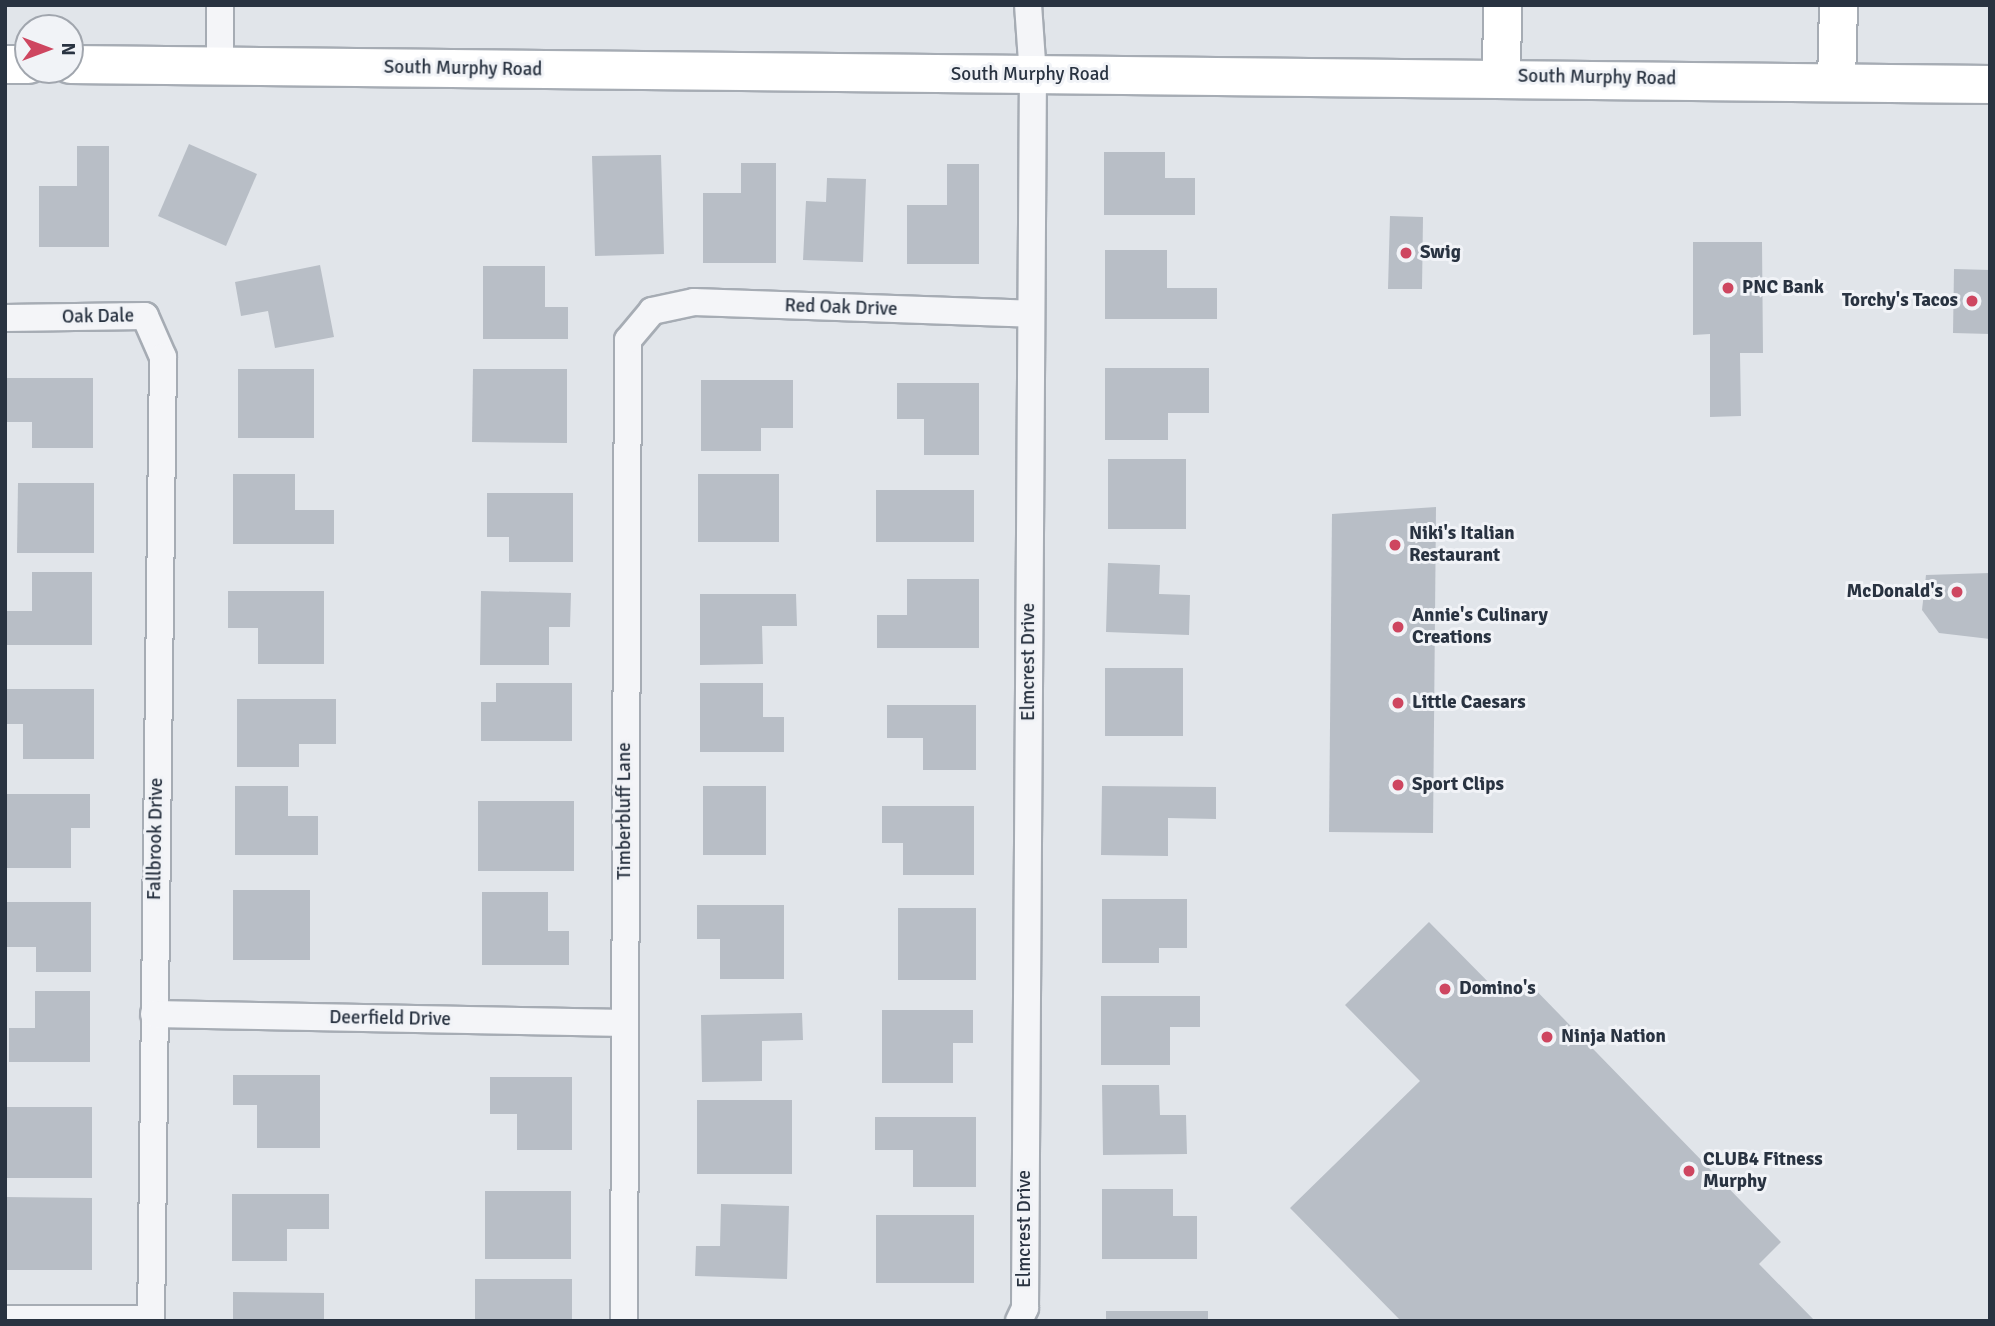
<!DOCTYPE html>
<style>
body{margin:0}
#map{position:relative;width:1995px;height:1326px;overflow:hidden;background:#e1e5ea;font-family:Signika,sans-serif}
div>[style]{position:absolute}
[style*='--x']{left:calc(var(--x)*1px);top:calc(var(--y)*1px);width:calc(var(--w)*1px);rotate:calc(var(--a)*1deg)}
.building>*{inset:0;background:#b8bec6}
.roads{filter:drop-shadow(2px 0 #a6acb4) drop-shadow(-2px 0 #a6acb4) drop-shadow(0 2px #a6acb4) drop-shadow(0 -2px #a6acb4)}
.minor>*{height:26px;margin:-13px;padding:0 13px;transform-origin:13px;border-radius:13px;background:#f4f5f8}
.secondary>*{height:37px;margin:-18.5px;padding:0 18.5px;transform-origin:18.5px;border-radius:18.5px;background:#fff}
.dots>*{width:19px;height:19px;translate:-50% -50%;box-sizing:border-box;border:4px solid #f1f3f7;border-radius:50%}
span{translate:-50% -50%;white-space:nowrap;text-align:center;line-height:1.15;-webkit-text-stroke:6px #f1f3f7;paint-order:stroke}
.street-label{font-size:19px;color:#293341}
.poi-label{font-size:19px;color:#293341;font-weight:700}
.left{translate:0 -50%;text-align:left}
.right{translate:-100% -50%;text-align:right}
.frame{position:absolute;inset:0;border:7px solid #293341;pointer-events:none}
.north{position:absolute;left:14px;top:14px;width:70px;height:70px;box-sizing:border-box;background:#f1f3f7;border:2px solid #a1a6ae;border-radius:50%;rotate:90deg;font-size:19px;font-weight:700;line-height:28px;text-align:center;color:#293341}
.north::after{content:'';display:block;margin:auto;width:24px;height:32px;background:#ce4660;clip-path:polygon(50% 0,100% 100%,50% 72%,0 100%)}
</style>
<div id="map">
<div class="building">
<div style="clip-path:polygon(189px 144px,257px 174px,226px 246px,158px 216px)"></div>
<div style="clip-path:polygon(77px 146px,109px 146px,109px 247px,39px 247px,39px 186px,77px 186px)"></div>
<div style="clip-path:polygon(1104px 152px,1165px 152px,1165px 178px,1195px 178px,1195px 215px,1104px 215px)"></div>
<div style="clip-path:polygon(661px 155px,664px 254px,595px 256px,592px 156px)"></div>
<div style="clip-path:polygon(741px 163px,776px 163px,776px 263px,703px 263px,703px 193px,741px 193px)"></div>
<div style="clip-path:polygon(947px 164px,979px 164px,979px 264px,907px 264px,907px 205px,947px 205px)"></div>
<div style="clip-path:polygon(827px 178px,866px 179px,863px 262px,803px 260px,806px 201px,826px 202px)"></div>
<div style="clip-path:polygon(1390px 216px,1423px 217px,1422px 289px,1388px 289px)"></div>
<div style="clip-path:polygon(1693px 242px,1762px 242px,1763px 353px,1740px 353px,1741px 416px,1710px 417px,1710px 334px,1693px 335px)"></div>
<div style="clip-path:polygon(1105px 250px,1167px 250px,1167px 288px,1217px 288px,1217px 319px,1105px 319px)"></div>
<div style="clip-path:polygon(320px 265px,334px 337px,275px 348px,268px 311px,241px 316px,235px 282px)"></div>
<div style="clip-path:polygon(483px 266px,545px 266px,545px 307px,568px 307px,568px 339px,483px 339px)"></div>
<div style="clip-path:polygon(1954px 269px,1990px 270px,1990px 334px,1953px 333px)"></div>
<div style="clip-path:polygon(1105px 368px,1209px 368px,1209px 413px,1168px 413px,1168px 440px,1105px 440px)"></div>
<div style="clip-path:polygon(238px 369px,314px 369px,314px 438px,238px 438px)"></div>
<div style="clip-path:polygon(473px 369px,567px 369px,567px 443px,472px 442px)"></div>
<div style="clip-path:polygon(5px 378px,93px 378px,93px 448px,32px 448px,32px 422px,5px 422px)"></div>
<div style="clip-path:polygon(701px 380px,793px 380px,793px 428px,761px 428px,761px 451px,701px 451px)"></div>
<div style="clip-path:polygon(897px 383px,979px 383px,979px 455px,924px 455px,924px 419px,897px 419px)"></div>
<div style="clip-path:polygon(1108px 459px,1186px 459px,1186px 529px,1108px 529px)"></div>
<div style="clip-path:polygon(233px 474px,295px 474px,295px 510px,334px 510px,334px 544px,233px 544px)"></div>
<div style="clip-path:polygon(698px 474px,779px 474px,779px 542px,698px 542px)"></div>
<div style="clip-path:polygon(18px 483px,94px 483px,94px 553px,17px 553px)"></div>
<div style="clip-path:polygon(876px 490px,974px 490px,974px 542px,876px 542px)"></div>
<div style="clip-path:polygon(487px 493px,573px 493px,573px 562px,509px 562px,509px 537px,487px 537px)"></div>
<div style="clip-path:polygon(1436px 507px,1433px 833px,1329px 832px,1332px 514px)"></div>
<div style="clip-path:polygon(1108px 563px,1160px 565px,1159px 594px,1190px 595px,1189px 635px,1106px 632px)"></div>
<div style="clip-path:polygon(32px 572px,92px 572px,92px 645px,5px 645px,5px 611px,32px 611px)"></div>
<div style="clip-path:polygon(1990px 573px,1990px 639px,1939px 633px,1922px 610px,1926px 575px)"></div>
<div style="clip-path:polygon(907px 579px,979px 579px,979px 648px,877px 648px,877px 615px,907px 615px)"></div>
<div style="clip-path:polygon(228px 591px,324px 591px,324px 664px,258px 664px,258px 628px,228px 628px)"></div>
<div style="clip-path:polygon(481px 591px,571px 593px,570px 627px,549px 627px,549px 665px,480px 665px)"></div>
<div style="clip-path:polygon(700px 594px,796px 594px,797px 626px,762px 626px,763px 664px,700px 665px)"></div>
<div style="clip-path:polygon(1105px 668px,1183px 668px,1183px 736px,1105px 736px)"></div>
<div style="clip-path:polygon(496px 683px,572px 683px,572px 741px,481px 741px,481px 702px,496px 702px)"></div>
<div style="clip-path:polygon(700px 683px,763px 683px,763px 717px,784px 717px,784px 752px,700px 752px)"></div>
<div style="clip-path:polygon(5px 689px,94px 689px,94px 759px,23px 759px,23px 724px,5px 724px)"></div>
<div style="clip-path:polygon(237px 699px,336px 699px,336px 744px,299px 744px,299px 767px,237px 767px)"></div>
<div style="clip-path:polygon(887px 705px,976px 705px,976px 770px,923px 770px,923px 738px,887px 738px)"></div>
<div style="clip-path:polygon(235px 786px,288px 786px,288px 816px,318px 816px,318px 855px,235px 855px)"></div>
<div style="clip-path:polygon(703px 786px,766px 786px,766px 855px,703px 855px)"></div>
<div style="clip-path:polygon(1102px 786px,1216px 787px,1216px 819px,1168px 818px,1168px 856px,1101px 855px)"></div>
<div style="clip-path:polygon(5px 794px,90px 794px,90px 828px,71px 828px,71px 868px,5px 868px)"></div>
<div style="clip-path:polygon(478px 801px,574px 801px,574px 871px,478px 871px)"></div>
<div style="clip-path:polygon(882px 806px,974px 806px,974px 875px,903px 875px,903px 843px,882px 843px)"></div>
<div style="clip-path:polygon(233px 890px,310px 890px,310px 960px,233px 960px)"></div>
<div style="clip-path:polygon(482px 892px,548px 892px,548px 931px,569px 931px,569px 965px,482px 965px)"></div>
<div style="clip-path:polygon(1102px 899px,1187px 899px,1187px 948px,1159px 948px,1159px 963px,1102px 963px)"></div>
<div style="clip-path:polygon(7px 902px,91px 902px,91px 972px,36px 972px,36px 947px,7px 947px)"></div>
<div style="clip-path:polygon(697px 905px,784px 905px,784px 979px,720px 979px,720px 939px,697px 939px)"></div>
<div style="clip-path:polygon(898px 908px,976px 908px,976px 980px,898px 980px)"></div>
<div style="clip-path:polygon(1429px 922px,1504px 998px,1524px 978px,1781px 1242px,1759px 1264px,1815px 1321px,1401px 1321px,1290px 1208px,1420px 1081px,1345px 1005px)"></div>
<div style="clip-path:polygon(35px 991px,90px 991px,90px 1062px,9px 1062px,9px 1028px,35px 1028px)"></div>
<div style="clip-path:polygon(1101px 996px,1200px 996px,1200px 1027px,1170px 1027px,1170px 1065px,1101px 1065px)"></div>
<div style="clip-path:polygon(882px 1010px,973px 1010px,973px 1043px,953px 1043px,953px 1083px,882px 1083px)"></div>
<div style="clip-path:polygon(802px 1013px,803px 1040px,762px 1041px,762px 1081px,702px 1082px,701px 1015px)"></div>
<div style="clip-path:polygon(233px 1075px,320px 1075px,320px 1148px,257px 1148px,257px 1105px,233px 1105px)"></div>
<div style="clip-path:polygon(490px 1077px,572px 1077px,572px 1150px,517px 1150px,517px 1114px,490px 1114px)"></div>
<div style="clip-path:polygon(1102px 1085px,1159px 1085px,1160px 1115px,1186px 1115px,1187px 1154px,1103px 1155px)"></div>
<div style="clip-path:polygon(697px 1100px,792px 1100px,792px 1174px,697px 1174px)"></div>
<div style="clip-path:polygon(5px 1107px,92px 1107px,92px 1178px,5px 1178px)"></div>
<div style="clip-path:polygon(875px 1117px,976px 1117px,976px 1187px,913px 1187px,913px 1150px,875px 1150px)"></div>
<div style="clip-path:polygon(1102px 1189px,1173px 1189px,1173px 1216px,1197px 1216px,1197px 1259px,1102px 1259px)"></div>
<div style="clip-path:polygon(485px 1191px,571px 1191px,571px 1259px,485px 1259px)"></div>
<div style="clip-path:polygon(232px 1194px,329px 1194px,329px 1229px,287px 1229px,287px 1261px,232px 1261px)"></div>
<div style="clip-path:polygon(5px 1197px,92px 1198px,92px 1270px,5px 1270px)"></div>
<div style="clip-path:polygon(721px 1204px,789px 1206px,787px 1279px,695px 1276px,696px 1246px,720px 1246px)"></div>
<div style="clip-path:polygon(876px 1215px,974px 1215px,974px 1283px,876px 1283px)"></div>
<div style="clip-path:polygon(475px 1279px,572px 1279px,572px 1321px,475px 1321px)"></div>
<div style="clip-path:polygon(233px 1292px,324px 1293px,324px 1321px,233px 1321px)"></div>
<div style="clip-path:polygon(1106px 1311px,1208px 1311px,1208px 1321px,1106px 1321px)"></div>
</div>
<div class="roads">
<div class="minor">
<div style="--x:220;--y:66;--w:61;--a:-90"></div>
<div style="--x:5;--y:318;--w:140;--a:-0.8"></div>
<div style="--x:145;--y:316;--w:45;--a:66.3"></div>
<div style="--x:163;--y:357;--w:964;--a:90.71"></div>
<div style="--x:154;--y:1014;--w:471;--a:1.1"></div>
<div style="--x:5;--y:1319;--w:146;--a:0"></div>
<div style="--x:624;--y:1321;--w:981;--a:-89.77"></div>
<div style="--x:628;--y:340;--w:38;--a:-50"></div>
<div style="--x:652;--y:311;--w:43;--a:-12.1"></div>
<div style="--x:694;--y:302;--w:337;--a:2"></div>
<div style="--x:1019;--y:1321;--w:14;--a:-65"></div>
<div style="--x:1025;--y:1308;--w:1232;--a:-89.63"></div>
<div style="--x:1033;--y:76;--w:71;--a:-94"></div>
</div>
<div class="secondary">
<div style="--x:5;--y:64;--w:23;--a:0"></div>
<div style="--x:70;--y:64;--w:1920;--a:0.6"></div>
<div style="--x:1501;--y:77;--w:72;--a:-89.2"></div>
<div style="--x:1836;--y:81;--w:76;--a:-88.5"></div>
</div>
</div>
<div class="dots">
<div style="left:1406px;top:253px;background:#ce4660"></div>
<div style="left:1728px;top:288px;background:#ce4660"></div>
<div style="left:1972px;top:301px;background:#ce4660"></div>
<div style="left:1395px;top:545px;background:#ce4660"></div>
<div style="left:1957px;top:592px;background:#ce4660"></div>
<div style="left:1398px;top:627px;background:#ce4660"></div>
<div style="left:1398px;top:703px;background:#ce4660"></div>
<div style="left:1398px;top:785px;background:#ce4660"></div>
<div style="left:1445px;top:989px;background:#ce4660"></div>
<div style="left:1547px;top:1037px;background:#ce4660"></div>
<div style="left:1689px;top:1171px;background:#ce4660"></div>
</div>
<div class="street-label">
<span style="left:463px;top:69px;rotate:1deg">South Murphy Road</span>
<span style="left:1030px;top:75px">South Murphy Road</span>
<span style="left:1597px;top:78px;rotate:1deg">South Murphy Road</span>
<span style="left:841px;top:308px;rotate:2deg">Red Oak Drive</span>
<span style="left:98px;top:317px;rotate:-1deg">Oak Dale</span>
<span style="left:1029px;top:662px;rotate:-90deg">Elmcrest Drive</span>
<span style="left:625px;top:811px;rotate:-90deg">Timberbluff Lane</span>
<span style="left:156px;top:839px;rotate:-89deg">Fallbrook Drive</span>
<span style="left:390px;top:1019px;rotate:1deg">Deerfield Drive</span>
<span style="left:1025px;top:1229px;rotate:-90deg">Elmcrest Drive</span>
</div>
<div class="poi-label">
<span class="left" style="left:1420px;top:253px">Swig</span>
<span class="left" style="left:1742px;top:288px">PNC Bank</span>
<span class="right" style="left:1958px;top:301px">Torchy's Tacos</span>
<span class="left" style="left:1409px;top:545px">Niki's Italian<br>Restaurant</span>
<span class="right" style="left:1943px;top:592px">McDonald's</span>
<span class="left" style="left:1412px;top:627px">Annie's Culinary<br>Creations</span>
<span class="left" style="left:1412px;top:703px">Little Caesars</span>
<span class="left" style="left:1412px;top:785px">Sport Clips</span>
<span class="left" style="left:1459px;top:989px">Domino's</span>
<span class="left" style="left:1561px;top:1037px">Ninja Nation</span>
<span class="left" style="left:1703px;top:1171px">CLUB4 Fitness<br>Murphy</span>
</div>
<div class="frame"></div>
<div class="north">N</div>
</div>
